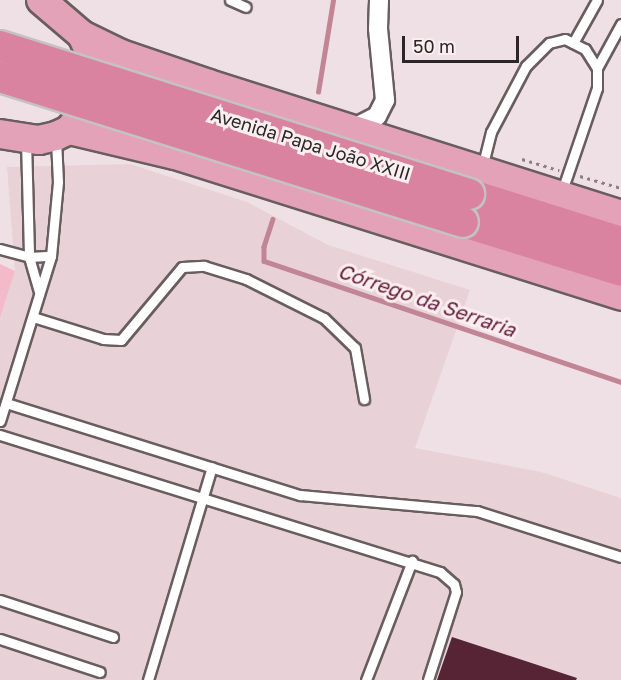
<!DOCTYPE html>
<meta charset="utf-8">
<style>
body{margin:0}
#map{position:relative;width:621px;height:680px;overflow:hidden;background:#eee0e4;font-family:"Golos Text",sans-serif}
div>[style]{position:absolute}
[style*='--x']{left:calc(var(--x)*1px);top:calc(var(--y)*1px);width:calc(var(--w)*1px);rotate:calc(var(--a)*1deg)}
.built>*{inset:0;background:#e8d2d8}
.green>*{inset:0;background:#f3bbca}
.stream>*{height:4.5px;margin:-2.25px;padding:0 2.25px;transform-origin:2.25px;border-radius:2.25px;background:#c18596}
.building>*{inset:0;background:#562435}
.path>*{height:3px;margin-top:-1.5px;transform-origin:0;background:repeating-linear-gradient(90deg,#8a8184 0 3px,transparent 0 7.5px)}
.roads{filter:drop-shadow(2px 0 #685d5f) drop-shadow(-2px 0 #685d5f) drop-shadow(0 2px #685d5f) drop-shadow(0 -2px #685d5f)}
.service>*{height:9px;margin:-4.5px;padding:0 4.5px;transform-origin:4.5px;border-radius:4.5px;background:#fff}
.minor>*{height:18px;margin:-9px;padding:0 9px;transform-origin:9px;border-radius:9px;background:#fff}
.primary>*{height:28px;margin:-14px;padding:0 14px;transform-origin:14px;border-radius:14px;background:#e3a2b8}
.trunk>*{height:30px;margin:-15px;padding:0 15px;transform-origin:15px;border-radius:15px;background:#da83a0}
.bridges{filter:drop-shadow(2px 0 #c4c2c3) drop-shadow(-2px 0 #c4c2c3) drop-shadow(0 2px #c4c2c3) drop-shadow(0 -2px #c4c2c3)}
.trunk-bridge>*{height:30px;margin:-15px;padding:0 15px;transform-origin:15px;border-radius:15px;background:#da83a0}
span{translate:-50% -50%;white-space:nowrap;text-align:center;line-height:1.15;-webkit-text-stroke:6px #fbeef1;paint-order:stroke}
.street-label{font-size:18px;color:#2b2628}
.water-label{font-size:20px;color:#651c38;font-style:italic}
.scale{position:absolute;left:402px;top:36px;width:117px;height:27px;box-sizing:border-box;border:3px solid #2b2628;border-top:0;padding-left:8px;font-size:18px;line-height:21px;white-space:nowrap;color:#2b2628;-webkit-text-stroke:4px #fbeef1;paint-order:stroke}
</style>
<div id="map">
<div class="built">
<div style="clip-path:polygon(130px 164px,247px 202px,328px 245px,470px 290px,415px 448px,541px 472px,621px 498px,621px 680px,0 680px,0 318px,15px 271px,7px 167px)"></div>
</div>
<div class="green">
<div style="clip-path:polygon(0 264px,15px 271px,0 318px)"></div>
</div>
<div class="stream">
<div style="--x:318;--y:92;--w:93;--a:-80.7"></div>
<div style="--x:273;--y:219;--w:29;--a:108"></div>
<div style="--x:264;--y:247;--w:14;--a:90"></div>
<div style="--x:264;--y:261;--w:377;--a:18.7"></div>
</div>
<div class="building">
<div style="clip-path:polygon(452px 637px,577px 678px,576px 680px,437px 680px)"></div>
</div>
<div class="path">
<div style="--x:522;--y:159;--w:39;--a:17"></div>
<div style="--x:580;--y:176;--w:43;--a:16.3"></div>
</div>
<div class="roads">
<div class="service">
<div style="--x:230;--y:0;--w:17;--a:24"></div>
<div style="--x:573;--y:43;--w:49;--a:-60.8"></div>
<div style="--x:597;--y:68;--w:50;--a:-61.4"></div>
<div style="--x:26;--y:140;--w:117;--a:88.5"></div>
<div style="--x:29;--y:257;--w:36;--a:74"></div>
<div style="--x:482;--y:168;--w:37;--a:-76"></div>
<div style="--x:491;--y:132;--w:75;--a:-62.1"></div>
<div style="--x:526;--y:66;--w:33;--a:-45"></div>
<div style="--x:549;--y:43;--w:16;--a:-14"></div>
<div style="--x:565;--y:39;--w:22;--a:27"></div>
<div style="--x:585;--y:49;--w:22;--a:58"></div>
<div style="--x:597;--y:68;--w:20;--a:90"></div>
<div style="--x:597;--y:88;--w:109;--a:108.8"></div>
<div style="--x:0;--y:249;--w:30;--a:15"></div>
<div style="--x:29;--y:257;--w:22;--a:-3"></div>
<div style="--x:33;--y:317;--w:73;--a:17.4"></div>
<div style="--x:103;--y:339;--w:18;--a:3"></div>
<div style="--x:121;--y:340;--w:95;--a:-50.1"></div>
<div style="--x:182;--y:267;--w:22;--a:-3"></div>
<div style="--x:204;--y:266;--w:44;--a:17.2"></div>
<div style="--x:246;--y:279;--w:87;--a:26.6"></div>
<div style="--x:324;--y:318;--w:43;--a:44.1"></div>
<div style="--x:355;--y:348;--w:52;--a:80"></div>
<div style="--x:6;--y:403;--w:308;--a:17.4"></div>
<div style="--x:300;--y:495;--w:178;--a:5.2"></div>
<div style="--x:477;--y:511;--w:151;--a:17.7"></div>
<div style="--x:0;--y:421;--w:173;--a:-72.8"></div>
<div style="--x:51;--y:256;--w:74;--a:-84.6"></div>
<div style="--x:58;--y:182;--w:42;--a:-92.7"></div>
<div style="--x:0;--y:435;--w:461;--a:17.3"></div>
<div style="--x:440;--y:572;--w:18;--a:41"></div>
<div style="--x:454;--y:584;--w:8;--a:76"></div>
<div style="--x:456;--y:592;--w:92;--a:107.7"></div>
<div style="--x:0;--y:600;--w:119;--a:18.1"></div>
<div style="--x:0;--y:639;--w:105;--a:18.3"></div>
<div style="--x:148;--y:680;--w:222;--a:-73.3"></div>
<div style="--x:366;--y:680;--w:128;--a:-68.9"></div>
</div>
<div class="minor">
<div style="--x:350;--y:130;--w:30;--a:-27"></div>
<div style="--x:377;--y:116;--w:18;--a:-63"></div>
<div style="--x:385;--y:100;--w:71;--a:-95.6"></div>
<div style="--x:378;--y:29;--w:29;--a:-88"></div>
</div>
<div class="primary">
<div style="--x:41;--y:0;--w:54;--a:40.5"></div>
<div style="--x:82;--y:35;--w:20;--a:66"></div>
<div style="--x:82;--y:35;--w:43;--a:26"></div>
<div style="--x:121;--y:54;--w:93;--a:18.8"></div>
<div style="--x:209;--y:84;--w:432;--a:17.6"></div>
<div style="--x:69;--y:130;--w:109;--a:13.3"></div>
<div style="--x:175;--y:155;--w:468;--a:17.5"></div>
<div style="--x:0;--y:134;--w:39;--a:9"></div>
<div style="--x:39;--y:140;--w:17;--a:-13"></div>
<div style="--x:56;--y:136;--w:14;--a:-25"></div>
<div style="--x:69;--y:130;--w:16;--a:-52"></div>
</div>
<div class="trunk">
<div style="--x:469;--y:194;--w:159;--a:17.5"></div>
<div style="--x:463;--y:222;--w:165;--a:17.2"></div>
</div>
</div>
<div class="bridges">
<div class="trunk-bridge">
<div style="--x:0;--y:46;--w:492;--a:17.5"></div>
<div style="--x:0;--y:77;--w:485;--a:17.4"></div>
</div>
</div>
<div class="street-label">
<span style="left:311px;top:144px;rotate:17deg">Avenida Papa João XXIII</span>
</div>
<div class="water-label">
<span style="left:427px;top:300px;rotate:19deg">Córrego da Serraria</span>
</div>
<div class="scale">50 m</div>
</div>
